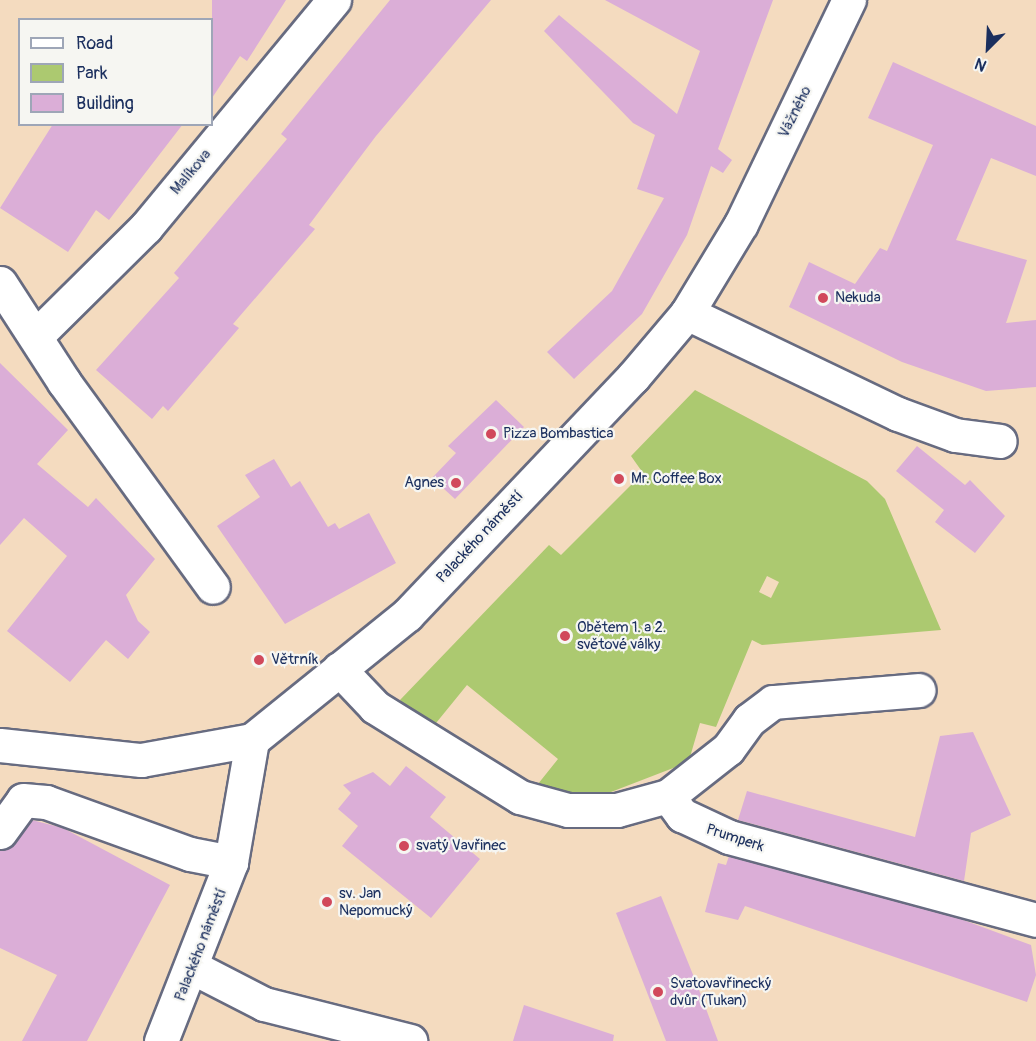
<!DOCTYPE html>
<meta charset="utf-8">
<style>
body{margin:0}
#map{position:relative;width:1036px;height:1041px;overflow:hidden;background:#f4dbbf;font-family:Pangolin,sans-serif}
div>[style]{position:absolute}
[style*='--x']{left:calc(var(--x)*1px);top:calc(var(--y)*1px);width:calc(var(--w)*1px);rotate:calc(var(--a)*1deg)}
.green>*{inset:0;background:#acc970}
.building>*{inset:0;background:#dbaed7}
.roads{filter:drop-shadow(2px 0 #676b80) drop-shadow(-2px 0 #676b80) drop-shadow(0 2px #676b80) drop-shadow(0 -2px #676b80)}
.minor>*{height:33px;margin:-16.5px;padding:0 16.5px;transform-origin:16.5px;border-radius:16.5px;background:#fff}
.dots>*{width:16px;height:16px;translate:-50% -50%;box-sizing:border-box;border:3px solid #f6f6f2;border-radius:50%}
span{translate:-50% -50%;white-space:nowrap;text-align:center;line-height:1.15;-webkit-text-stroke:4.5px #f6f6f2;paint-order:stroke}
.street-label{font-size:15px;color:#1b2f5e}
.poi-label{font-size:15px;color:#1b2f5e}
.left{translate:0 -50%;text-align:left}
.right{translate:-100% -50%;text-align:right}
.legend{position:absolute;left:18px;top:18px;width:195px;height:108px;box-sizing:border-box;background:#f6f6f2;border:2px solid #9ea6b7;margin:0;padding:8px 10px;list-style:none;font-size:18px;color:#1b2f5e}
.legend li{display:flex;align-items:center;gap:12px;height:30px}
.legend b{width:30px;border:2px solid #9ea6b7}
.north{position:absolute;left:958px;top:18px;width:60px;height:60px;-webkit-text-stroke:4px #f6f6f2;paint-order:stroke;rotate:204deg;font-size:16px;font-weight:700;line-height:24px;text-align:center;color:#1b2f5e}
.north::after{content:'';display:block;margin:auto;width:21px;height:27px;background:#1b2f5e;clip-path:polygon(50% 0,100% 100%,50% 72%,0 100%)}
</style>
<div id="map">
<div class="green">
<div style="clip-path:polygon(evenodd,695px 390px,867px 481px,885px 499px,941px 630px,762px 645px,752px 640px,716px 727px,700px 723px,690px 757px,694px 760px,611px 792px,575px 794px,538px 784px,558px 759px,467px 685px,432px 728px,410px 714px,400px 700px,549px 545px,561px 555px,643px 473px,631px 456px,695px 390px,767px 576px,779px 582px,771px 598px,759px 592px,767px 576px)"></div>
</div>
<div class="building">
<div style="clip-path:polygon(212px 0,286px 0,247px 61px,240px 56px,212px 98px)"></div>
<div style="clip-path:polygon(390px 0,491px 0,376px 136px,309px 225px,315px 229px,233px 324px,239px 328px,168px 411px,163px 406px,152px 419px,96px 370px,179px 278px,174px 273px,287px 139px,281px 134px)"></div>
<div style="clip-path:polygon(605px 0,773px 0,718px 149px,732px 160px,723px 173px,711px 166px,687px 235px,642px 314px,574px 379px,547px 352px,612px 291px,664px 198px,637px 189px,655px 135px,633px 123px,544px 31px,559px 15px,677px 114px,700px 51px)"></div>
<div style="clip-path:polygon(893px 62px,1036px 126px,1036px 176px,991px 158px,956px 240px,1027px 260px,1006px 323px,1036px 320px,1036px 387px,986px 391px,902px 362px,789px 307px,809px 262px,855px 284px,880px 248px,887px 251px,933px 145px,868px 118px)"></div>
<div style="clip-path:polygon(53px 124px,183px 124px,109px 220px,96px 210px,68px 252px,0 208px)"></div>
<div style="clip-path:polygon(0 363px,68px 430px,37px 464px,88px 507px,96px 498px,155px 559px,126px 595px,138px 621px,150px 632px,128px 659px,106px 640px,70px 682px,7px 631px,67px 556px,24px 518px,0 545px)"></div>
<div style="clip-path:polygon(496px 400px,524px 427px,455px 499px,432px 478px,456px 453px,448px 446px)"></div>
<div style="clip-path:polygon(917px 446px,965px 485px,970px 480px,1005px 516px,975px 553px,935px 522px,944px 510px,896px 471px)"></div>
<div style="clip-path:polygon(274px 459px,291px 487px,300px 481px,328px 527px,335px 523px,339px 529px,369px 513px,396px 563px,285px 624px,217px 526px,260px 497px,245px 475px)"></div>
<div style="clip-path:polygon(973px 732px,1011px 815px,971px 833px,964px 881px,738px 820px,747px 791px,915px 837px,940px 736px)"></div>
<div style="clip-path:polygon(406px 766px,446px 797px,430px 817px,480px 859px,431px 918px,342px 846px,358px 826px,338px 809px,351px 793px,343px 785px,373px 772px,390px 786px)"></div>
<div style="clip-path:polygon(32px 820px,63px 828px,170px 885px,87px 1041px,22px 1041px,57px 975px,0 948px,0 850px,15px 843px)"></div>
<div style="clip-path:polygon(729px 856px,958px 918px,1031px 945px,1036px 975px,1027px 1002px,745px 906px,738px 920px,705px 912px,718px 863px,726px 865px)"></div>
<div style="clip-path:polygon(661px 896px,696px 982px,718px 1041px,666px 1041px,616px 913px)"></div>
<div style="clip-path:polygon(524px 1005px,614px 1035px,613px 1041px,513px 1041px)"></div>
</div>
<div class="roads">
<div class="minor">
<div style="--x:0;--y:283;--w:118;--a:57.1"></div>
<div style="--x:64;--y:382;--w:253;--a:54"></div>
<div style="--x:687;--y:313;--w:234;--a:25.6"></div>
<div style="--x:898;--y:414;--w:61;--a:20.2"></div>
<div style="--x:955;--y:435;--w:45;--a:7.6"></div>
<div style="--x:38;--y:334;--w:152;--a:-44.7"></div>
<div style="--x:146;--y:227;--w:295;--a:-50.4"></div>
<div style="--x:339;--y:669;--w:52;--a:46.5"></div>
<div style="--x:375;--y:707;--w:171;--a:31.8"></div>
<div style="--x:520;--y:797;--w:50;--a:15.2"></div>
<div style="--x:568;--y:810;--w:49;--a:0"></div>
<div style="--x:617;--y:810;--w:53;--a:-15.4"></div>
<div style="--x:668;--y:796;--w:24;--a:54"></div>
<div style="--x:682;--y:815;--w:52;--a:25.1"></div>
<div style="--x:729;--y:837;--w:318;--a:15.1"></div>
<div style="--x:0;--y:745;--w:142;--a:6.1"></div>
<div style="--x:141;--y:760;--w:113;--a:-10.2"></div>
<div style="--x:252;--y:740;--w:199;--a:-38.9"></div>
<div style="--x:407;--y:615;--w:328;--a:-46.5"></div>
<div style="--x:633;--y:377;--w:84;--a:-49.8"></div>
<div style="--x:687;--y:313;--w:104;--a:-58.8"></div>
<div style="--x:741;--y:224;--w:249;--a:-64.3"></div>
<div style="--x:668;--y:796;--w:76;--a:-38.1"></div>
<div style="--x:728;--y:749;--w:36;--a:-54"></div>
<div style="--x:749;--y:720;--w:30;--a:-37"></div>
<div style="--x:773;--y:702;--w:146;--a:-4.7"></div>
<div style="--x:0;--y:832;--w:39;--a:-54"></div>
<div style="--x:23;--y:800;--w:23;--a:5"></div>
<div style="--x:46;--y:802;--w:153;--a:19.9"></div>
<div style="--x:190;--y:854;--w:42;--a:11"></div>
<div style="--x:194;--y:968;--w:79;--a:27.2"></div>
<div style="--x:264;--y:1004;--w:151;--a:14.2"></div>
<div style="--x:161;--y:1041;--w:192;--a:-68.6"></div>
<div style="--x:231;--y:862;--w:124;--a:-80.2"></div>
</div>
</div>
<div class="dots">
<div style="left:823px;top:298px;background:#d1495b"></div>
<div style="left:491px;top:434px;background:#d1495b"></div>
<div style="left:619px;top:479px;background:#d1495b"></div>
<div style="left:456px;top:483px;background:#d1495b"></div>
<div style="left:565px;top:636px;background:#d1495b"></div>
<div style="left:259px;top:660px;background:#d1495b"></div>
<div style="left:404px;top:846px;background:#d1495b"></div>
<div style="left:327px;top:902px;background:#d1495b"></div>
<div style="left:658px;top:992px;background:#d1495b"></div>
</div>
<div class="street-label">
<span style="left:795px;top:112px;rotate:-64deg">Vážného</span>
<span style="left:191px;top:172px;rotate:-50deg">Malíkova</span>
<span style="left:480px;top:537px;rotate:-47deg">Palackého náměstí</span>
<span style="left:735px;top:838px;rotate:18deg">Prumperk</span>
<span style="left:201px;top:945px;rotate:-69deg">Palackého náměstí</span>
</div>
<div class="poi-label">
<span class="left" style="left:835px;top:298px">Nekuda</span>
<span class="left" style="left:503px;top:434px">Pizza Bombastica</span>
<span class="left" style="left:631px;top:479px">Mr. Coffee Box</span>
<span class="right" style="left:444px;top:483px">Agnes</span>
<span class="left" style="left:577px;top:636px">Obětem 1. a 2.<br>světové války</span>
<span class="left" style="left:271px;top:660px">Větrník</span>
<span class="left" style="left:416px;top:846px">svatý Vavřinec</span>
<span class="left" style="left:339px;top:902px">sv. Jan<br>Nepomucký</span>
<span class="left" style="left:670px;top:992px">Svatovavřinecký<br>dvůr (Tukan)</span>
</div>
<ul class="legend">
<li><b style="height:8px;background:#fff"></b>Road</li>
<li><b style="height:16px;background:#acc970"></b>Park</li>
<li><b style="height:16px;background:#dbaed7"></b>Building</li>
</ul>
<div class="north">N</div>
</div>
